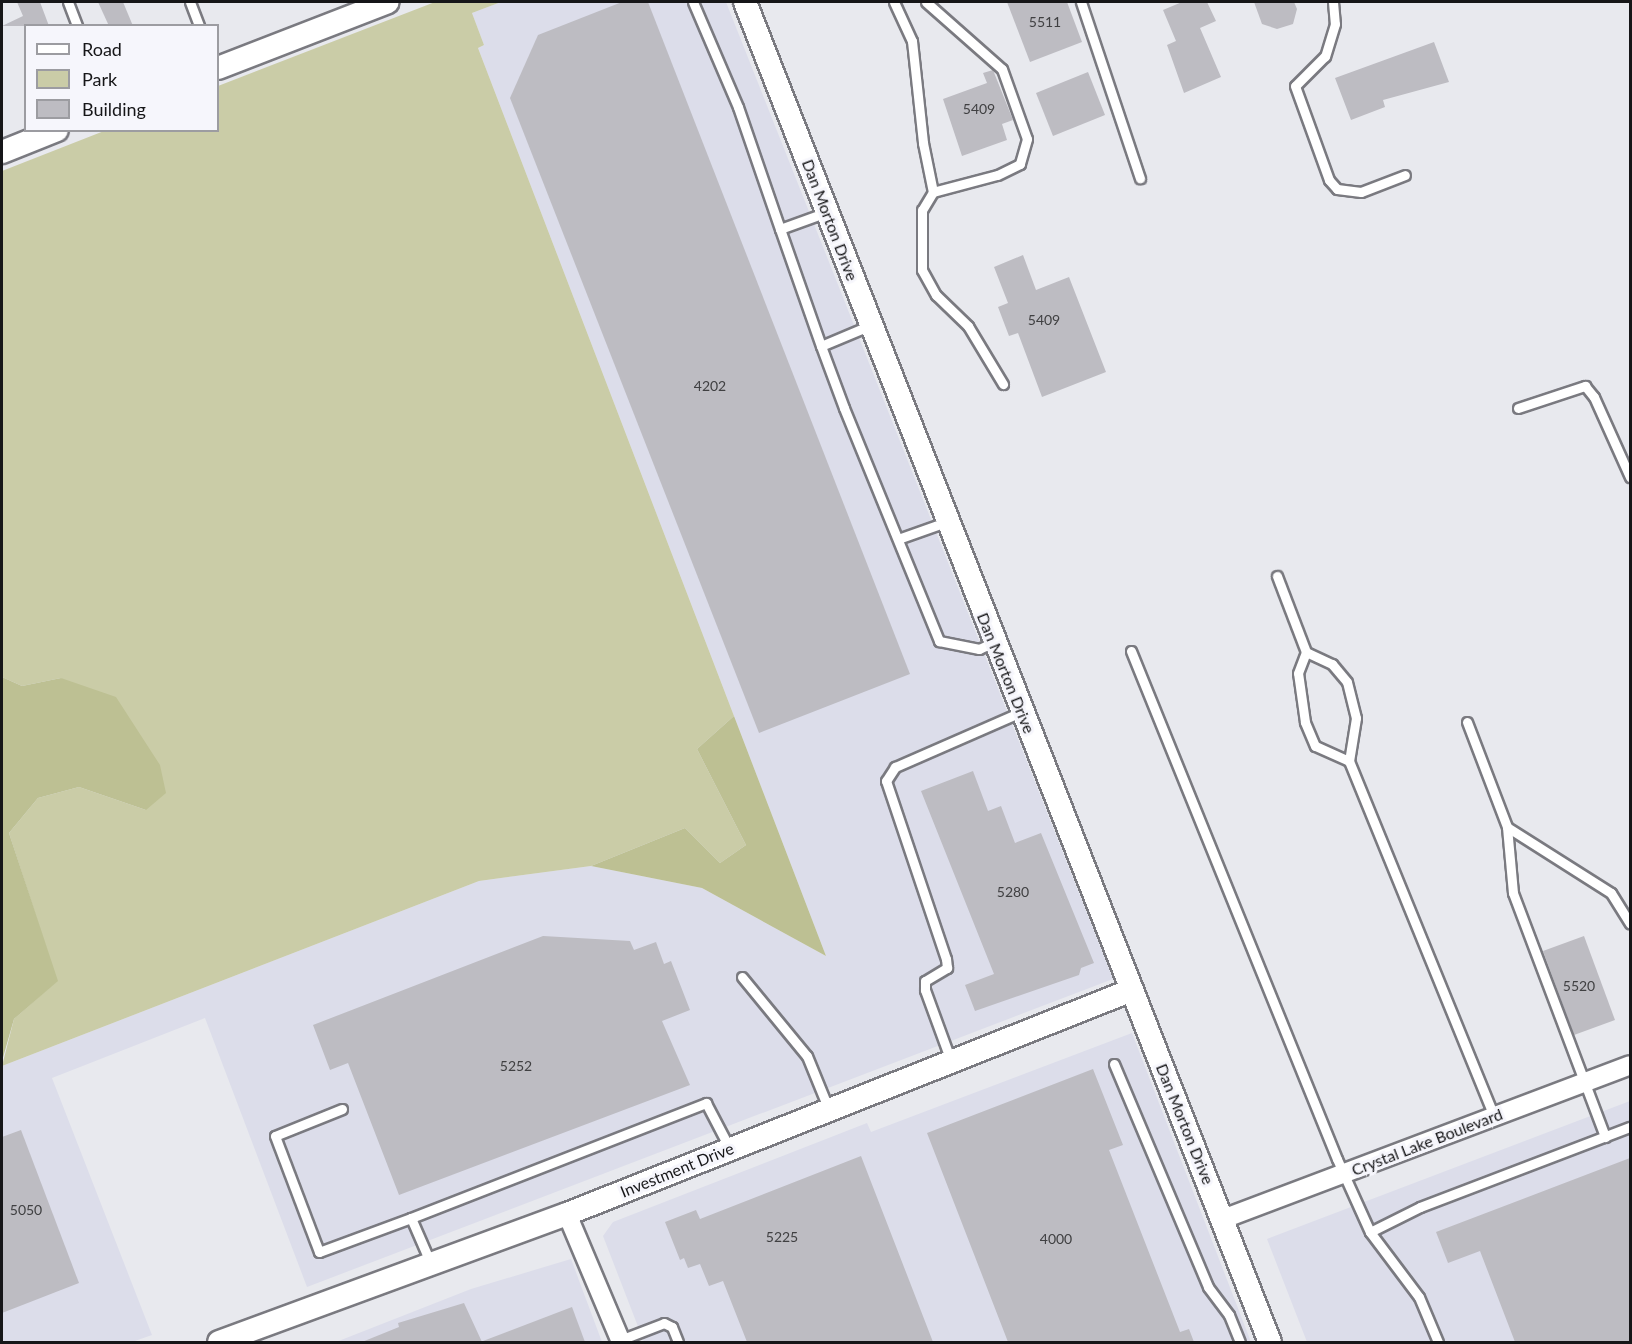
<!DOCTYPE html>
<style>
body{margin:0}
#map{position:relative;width:1632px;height:1344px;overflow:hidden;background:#e8e9ee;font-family:Lato,sans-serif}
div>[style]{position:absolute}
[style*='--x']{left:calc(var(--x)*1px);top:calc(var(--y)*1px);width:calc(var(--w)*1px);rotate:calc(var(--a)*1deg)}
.built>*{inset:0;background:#dcddea}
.green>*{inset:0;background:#cacca7}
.forest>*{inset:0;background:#bdc093}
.building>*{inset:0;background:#bdbcc2}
.roads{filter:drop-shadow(2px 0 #7a7a80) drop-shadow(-2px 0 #7a7a80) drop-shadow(0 2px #7a7a80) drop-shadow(0 -2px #7a7a80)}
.service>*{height:9px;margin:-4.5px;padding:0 4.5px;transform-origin:4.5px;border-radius:4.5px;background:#fff}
.minor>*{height:18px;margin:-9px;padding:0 9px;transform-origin:9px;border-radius:9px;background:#fff}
.tertiary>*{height:22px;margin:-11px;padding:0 11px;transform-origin:11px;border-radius:11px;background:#fff}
span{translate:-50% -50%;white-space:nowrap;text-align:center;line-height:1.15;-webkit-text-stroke:6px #f6f6fc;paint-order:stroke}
.number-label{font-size:14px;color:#404042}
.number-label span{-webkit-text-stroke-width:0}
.street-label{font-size:16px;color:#161618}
.frame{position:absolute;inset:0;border:3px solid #161618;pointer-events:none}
.legend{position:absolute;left:24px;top:24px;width:195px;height:108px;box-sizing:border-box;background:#f6f6fc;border:2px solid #9c9ca1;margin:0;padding:8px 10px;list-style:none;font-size:18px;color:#161618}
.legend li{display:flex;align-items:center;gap:12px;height:30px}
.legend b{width:30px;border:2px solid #9c9ca1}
</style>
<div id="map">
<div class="built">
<div style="clip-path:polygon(501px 2px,726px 2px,1113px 979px,307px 1287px,205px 1018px,52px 1078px,152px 1335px,132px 1342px,2px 1342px,2px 1066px,479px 881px,591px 866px,702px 888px,826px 956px,478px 48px,484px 45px,472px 13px)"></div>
<div style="clip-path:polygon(1132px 1033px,1251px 1342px,644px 1342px,603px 1236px,613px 1222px,867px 1123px,871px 1132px)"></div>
<div style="clip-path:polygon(1630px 1101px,1630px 1342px,1307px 1342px,1267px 1239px)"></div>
<div style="clip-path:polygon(571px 1259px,602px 1342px,336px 1342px,471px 1289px)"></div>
</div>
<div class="green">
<div style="clip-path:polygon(435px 2px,501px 2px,472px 13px,484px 45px,478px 48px,734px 716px,697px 749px,746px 845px,720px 863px,685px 828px,591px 866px,479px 881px,2px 1066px,14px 1019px,57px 981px,9px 833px,38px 798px,79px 787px,146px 810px,61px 678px,22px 686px,2px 677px,2px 171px,104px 131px,218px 130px,218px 86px)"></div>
</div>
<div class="forest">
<div style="clip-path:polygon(2px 677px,22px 686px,61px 678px,116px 697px,160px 765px,166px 793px,146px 810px,79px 787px,38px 798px,9px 833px,58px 981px,14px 1019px,2px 1061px)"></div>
<div style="clip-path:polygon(734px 716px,826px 956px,702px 888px,591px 866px,685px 828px,720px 863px,746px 845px,697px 749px)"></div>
</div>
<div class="building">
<div style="clip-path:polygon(17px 2px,40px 2px,49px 26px,2px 26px,23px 16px)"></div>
<div style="clip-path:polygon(98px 2px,123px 2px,133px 26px,109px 26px)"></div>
<div style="clip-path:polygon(622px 2px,648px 2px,910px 674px,759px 733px,510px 98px,538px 35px)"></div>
<div style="clip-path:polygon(1007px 2px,1067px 2px,1082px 42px,1030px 62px)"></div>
<div style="clip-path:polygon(1182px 2px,1207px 2px,1216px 21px,1200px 28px,1221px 77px,1184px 93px,1167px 45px,1176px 41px,1163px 10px)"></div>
<div style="clip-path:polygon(1254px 2px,1294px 2px,1297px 9px,1293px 24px,1277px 29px,1262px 24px)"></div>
<div style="clip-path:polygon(1434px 42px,1449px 82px,1383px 100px,1385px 107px,1351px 120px,1335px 78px)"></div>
<div style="clip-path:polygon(993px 70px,1013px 120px,1002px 124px,1007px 140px,962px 156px,943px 99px,987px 83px,983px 73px)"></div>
<div style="clip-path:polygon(1088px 72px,1105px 115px,1053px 136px,1036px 93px)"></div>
<div style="clip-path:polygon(1023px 255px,1036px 290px,1069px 277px,1106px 372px,1042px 397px,1018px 333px,1009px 336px,998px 307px,1008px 303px,994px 267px)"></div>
<div style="clip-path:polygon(973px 771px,988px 811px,1001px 806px,1015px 843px,1041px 833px,1094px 963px,1081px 968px,1079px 975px,975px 1011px,965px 985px,994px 974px,921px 791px)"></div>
<div style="clip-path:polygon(543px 936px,630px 941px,634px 950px,656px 942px,664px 964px,671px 961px,690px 1010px,662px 1021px,690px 1085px,399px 1195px,348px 1063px,330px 1070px,313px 1025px)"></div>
<div style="clip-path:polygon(1584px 936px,1615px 1020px,1574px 1035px,1543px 951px)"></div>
<div style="clip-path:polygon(1093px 1069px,1123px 1145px,1109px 1150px,1180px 1332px,1189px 1329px,1194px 1342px,1008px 1342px,927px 1133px)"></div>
<div style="clip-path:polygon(21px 1130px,79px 1283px,2px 1313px,2px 1137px)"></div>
<div style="clip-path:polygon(861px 1156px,933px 1342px,747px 1342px,723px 1281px,709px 1286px,700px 1264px,688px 1268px,684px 1258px,680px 1260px,665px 1222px,696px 1210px,700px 1219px)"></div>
<div style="clip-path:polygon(1630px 1158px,1630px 1342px,1515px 1342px,1480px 1251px,1448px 1263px,1436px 1232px)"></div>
<div style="clip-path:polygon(464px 1303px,482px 1342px,362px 1342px,399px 1327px,398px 1323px)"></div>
<div style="clip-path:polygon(572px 1307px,585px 1342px,483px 1342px,483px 1341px)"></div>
</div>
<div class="roads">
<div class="service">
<div style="--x:68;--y:2;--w:26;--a:69"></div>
<div style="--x:190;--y:2;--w:26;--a:69"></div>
<div style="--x:693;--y:2;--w:114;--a:66.8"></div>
<div style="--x:738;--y:107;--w:129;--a:71"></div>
<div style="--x:894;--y:2;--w:43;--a:65.2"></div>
<div style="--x:912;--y:41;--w:103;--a:83.8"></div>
<div style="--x:923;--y:143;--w:50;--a:78.5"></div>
<div style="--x:926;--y:2;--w:101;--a:41.4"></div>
<div style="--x:1002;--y:69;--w:74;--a:70.3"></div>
<div style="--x:1027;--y:139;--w:26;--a:106"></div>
<div style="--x:1020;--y:164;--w:25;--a:154"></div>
<div style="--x:997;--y:175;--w:66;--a:165.1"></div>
<div style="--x:933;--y:192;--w:21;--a:121"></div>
<div style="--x:922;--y:210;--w:60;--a:90"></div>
<div style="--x:922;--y:270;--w:29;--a:61"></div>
<div style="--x:936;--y:295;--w:45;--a:44.1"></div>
<div style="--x:968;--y:326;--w:68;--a:58.9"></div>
<div style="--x:1081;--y:2;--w:186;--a:71.5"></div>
<div style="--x:1333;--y:2;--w:22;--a:85"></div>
<div style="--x:1335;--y:24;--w:34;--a:107"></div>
<div style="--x:1325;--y:56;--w:42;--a:135"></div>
<div style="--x:1295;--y:86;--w:100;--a:70.1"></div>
<div style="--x:1329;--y:180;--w:12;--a:48"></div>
<div style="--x:1337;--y:189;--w:24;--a:7"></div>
<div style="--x:1361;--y:192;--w:47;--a:-21.1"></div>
<div style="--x:871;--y:325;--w:54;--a:157.2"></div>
<div style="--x:821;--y:346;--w:66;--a:69.6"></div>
<div style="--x:844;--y:408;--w:252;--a:67.8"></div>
<div style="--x:939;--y:641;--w:41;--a:11.3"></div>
<div style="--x:979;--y:649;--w:17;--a:-25"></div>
<div style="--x:821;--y:346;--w:124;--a:-109.3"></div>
<div style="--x:780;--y:229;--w:50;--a:-19.9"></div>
<div style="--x:1518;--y:408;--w:71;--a:-18.2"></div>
<div style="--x:1585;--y:386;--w:14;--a:51"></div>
<div style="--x:1594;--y:397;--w:88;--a:65.8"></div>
<div style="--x:898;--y:539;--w:51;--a:-19.5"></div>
<div style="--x:1277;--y:576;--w:81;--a:69.1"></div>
<div style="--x:1131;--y:651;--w:548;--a:67.93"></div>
<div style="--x:1337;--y:1159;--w:80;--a:65.7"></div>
<div style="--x:1370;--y:1232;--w:81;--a:53"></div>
<div style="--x:1419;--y:1297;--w:49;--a:67.1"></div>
<div style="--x:1467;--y:722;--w:112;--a:69.1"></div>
<div style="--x:1507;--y:827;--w:66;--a:84.8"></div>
<div style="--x:1513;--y:893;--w:261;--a:69.3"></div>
<div style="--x:1349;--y:761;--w:37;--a:-156"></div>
<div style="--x:1315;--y:746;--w:26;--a:-113"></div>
<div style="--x:1305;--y:722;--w:49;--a:-98.1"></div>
<div style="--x:1298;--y:673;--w:22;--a:-69"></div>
<div style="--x:1306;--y:652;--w:29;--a:25"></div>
<div style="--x:1332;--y:664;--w:23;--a:50"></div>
<div style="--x:1347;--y:682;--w:37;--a:76"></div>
<div style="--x:1356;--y:718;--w:44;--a:99.2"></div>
<div style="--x:1349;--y:761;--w:384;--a:67.8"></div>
<div style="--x:1507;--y:827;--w:123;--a:32.4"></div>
<div style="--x:1611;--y:893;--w:36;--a:58"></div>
<div style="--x:742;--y:977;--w:102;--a:50.6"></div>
<div style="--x:807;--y:1056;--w:58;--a:67.8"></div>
<div style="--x:951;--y:1061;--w:76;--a:-110.1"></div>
<div style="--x:925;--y:990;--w:9;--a:-90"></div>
<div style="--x:925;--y:981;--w:26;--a:-31"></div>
<div style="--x:947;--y:968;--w:9;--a:-96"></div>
<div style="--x:946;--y:959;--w:188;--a:-108.6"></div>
<div style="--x:886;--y:781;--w:17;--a:-57"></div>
<div style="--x:895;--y:767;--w:137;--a:-23.6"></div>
<div style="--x:1114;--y:1064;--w:242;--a:67.1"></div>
<div style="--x:1208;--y:1287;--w:35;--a:53"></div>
<div style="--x:1229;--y:1315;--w:29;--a:68"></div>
<div style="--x:342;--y:1109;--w:72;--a:158.1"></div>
<div style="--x:275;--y:1136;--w:124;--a:69.2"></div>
<div style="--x:319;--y:1252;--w:98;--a:-20.3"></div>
<div style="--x:411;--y:1218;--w:50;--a:66.5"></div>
<div style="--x:411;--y:1218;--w:317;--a:-21.3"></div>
<div style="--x:706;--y:1103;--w:52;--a:62.4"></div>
<div style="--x:1370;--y:1232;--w:56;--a:-26.6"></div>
<div style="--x:1420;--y:1207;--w:225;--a:-20.9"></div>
<div style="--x:620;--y:1340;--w:47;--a:-21.1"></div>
<div style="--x:664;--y:1323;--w:9;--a:27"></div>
<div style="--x:672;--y:1327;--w:16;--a:68"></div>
</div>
<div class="minor">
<div style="--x:567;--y:1214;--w:139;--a:67.1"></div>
<div style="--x:1223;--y:1219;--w:435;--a:-20.7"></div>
</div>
<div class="tertiary">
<div style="--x:745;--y:2;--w:1439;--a:68.61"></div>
<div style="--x:218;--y:68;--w:182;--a:-21.2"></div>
<div style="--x:2;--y:152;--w:59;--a:-21.8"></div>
<div style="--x:219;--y:1342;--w:371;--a:-20.2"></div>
<div style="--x:567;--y:1214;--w:608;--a:-21.63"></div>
</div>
</div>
<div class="number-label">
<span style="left:1045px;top:22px">5511</span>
<span style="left:979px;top:109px">5409</span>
<span style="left:1044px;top:320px">5409</span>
<span style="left:710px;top:386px">4202</span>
<span style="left:1013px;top:892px">5280</span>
<span style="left:1579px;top:986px">5520</span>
<span style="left:516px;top:1066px">5252</span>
<span style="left:26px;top:1210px">5050</span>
<span style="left:782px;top:1237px">5225</span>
<span style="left:1056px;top:1239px">4000</span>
</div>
<div class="street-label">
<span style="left:830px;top:220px;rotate:69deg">Dan Morton Drive</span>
<span style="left:1006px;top:673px;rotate:68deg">Dan Morton Drive</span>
<span style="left:1185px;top:1124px;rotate:68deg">Dan Morton Drive</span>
<span style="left:1427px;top:1142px;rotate:-21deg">Crystal Lake Boulevard</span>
<span style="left:677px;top:1170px;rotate:-22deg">Investment Drive</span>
</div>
<div class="frame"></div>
<ul class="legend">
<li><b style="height:8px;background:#fff"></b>Road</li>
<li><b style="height:16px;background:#cacca7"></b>Park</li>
<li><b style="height:16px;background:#bdbcc2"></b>Building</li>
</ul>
</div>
